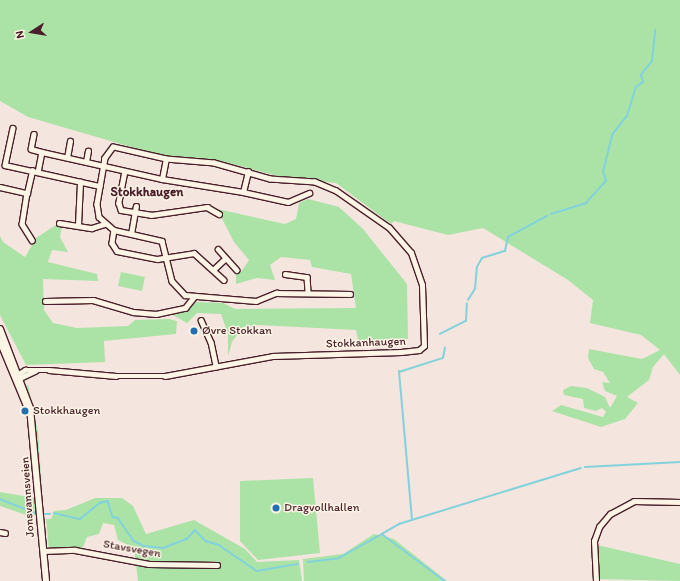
<!DOCTYPE html>
<meta charset="utf-8">
<style>
body{margin:0}
#map{position:relative;width:680px;height:581px;overflow:hidden;background:#f5e5df;font-family:Itim,sans-serif}
div>[style]{position:absolute}
[style*='--x']{left:calc(var(--x)*1px);top:calc(var(--y)*1px);width:calc(var(--w)*1px);rotate:calc(var(--a)*1deg)}
.green>*{inset:0;background:#abe3a7}
.stream>*{height:1.5px;margin:-0.75px;padding:0 0.75px;transform-origin:0.75px;border-radius:0.75px;background:#82d2dc}
.roads{filter:drop-shadow(1px 0 #4a1f2b) drop-shadow(-1px 0 #4a1f2b) drop-shadow(0 1px #4a1f2b) drop-shadow(0 -1px #4a1f2b)}
.minor>*{height:4.5px;margin:-2.25px;padding:0 2.25px;transform-origin:2.25px;border-radius:2.25px;background:#fcf5e5}
.secondary>*{height:6px;margin:-3px;padding:0 3px;transform-origin:3px;border-radius:3px;background:#fcf5e5}
.dots>*{width:11px;height:11px;translate:-50% -50%;box-sizing:border-box;border:2px solid #fcf5e5;border-radius:50%}
span{translate:-50% -50%;white-space:nowrap;text-align:center;line-height:1.15;-webkit-text-stroke:3px #fcf5e5;paint-order:stroke}
.poi-label{font-size:12px;color:#4a1f2b}
.left{translate:0 -50%;text-align:left}
.street-label{font-size:12px;color:#4a1f2b}
.neighbourhood-label{font-size:13px;color:#4a1f2b;font-weight:700}
.north{position:absolute;left:12px;top:12px;width:40px;height:40px;-webkit-text-stroke:3px #fcf5e5;paint-order:stroke;rotate:258deg;font-size:11px;font-weight:700;line-height:16px;text-align:center;color:#4a1f2b}
.north::after{content:'';display:block;margin:auto;width:14px;height:18px;background:#4a1f2b;clip-path:polygon(50% 0,100% 100%,50% 72%,0 100%)}
</style>
<div id="map">
<div class="green">
<div style="clip-path:polygon(0 0,680px 0,680px 375px,664px 354px,653px 367px,649px 380px,627px 397px,638px 403px,625px 419px,601px 427px,552px 411px,561px 405px,603px 417px,606px 412px,602px 408px,596px 411px,584px 408px,583px 399px,564px 395px,563px 390px,571px 386px,587px 388px,605px 397px,610px 408px,617px 396px,605px 391px,602px 382px,610px 383px,603px 372px,594px 369px,588px 358px,589px 349px,642px 359px,660px 350px,641px 335px,590px 323px,593px 300px,568px 280px,483px 228px,448px 235px,394px 221px,391px 224px,336px 183px,281px 177px,221px 161px,159px 155px,28px 117px,0 101px)"></div>
<div style="clip-path:polygon(308px 199px,339px 207px,363px 229px,407px 284px,408px 339px,366px 344px,358px 340px,356px 330px,258px 325px,243px 327px,232px 342px,228px 356px,228px 334px,221px 314px,197px 313px,187px 323px,171px 314px,197px 302px,223px 303px,235px 309px,356px 308px,351px 274px,312px 267px,310px 260px,281px 257px,270px 265px,275px 280px,257px 278px,236px 284px,236px 273px,241px 272px,249px 260px,234px 242px,217px 209px,285px 224px,296px 219px,299px 203px)"></div>
<div style="clip-path:polygon(59px 223px,62px 225px,60px 237px,68px 252px,52px 250px,48px 262px,97px 274px,98px 281px,43px 279px,44px 310px,53px 323px,77px 328px,128px 326px,135px 320px,169px 319px,177px 321px,176px 334px,104px 341px,105px 362px,26px 365px,0 315px,0 236px,3px 242px,25px 257px,36px 238px)"></div>
<div style="clip-path:polygon(121px 272px,145px 277px,142px 291px,118px 286px)"></div>
<div style="clip-path:polygon(28px 385px,38px 432px,43px 503px,35px 422px,25px 386px)"></div>
<div style="clip-path:polygon(313px 478px,320px 553px,258px 560px,240px 541px,240px 481px)"></div>
<div style="clip-path:polygon(0 492px,35px 498px,36px 515px,29px 516px,0 506px)"></div>
<div style="clip-path:polygon(95px 498px,122px 498px,133px 506px,146px 534px,194px 520px,245px 549px,257px 562px,299px 560px,302px 581px,138px 581px,134px 548px,118px 540px,114px 525px,103px 523px,99px 534px,87px 537px,82px 549px,49px 550px,46px 519px,51px 519px,54px 511px,66px 510px)"></div>
<div style="clip-path:polygon(374px 534px,394px 539px,447px 581px,304px 581px,303px 559px,343px 554px)"></div>
<div style="clip-path:polygon(597px 545px,680px 564px,680px 581px,598px 579px)"></div>
</div>
<div class="stream">
<div style="--x:551;--y:214;--w:37;--a:-17"></div>
<div style="--x:586;--y:203;--w:30;--a:-48"></div>
<div style="--x:606;--y:181;--w:9;--a:-108"></div>
<div style="--x:603;--y:172;--w:38;--a:-76"></div>
<div style="--x:612;--y:135;--w:24;--a:-52"></div>
<div style="--x:627;--y:116;--w:30;--a:-73"></div>
<div style="--x:636;--y:87;--w:9;--a:-36"></div>
<div style="--x:643;--y:82;--w:7;--a:-106"></div>
<div style="--x:641;--y:75;--w:18;--a:-52"></div>
<div style="--x:652;--y:61;--w:31;--a:-84"></div>
<div style="--x:468;--y:300;--w:13;--a:-58"></div>
<div style="--x:475;--y:289;--w:22;--a:-85"></div>
<div style="--x:477;--y:267;--w:10;--a:-61"></div>
<div style="--x:482;--y:258;--w:24;--a:-17"></div>
<div style="--x:505;--y:251;--w:14;--a:-78"></div>
<div style="--x:508;--y:237;--w:44;--a:-28.3"></div>
<div style="--x:440;--y:334;--w:29;--a:-27"></div>
<div style="--x:466;--y:321;--w:17;--a:-87"></div>
<div style="--x:585;--y:467;--w:95;--a:-3"></div>
<div style="--x:0;--y:499;--w:41;--a:21.5"></div>
<div style="--x:54;--y:513;--w:27;--a:13"></div>
<div style="--x:80;--y:519;--w:26;--a:-39"></div>
<div style="--x:100;--y:503;--w:8;--a:-14"></div>
<div style="--x:108;--y:501;--w:17;--a:73"></div>
<div style="--x:113;--y:517;--w:5;--a:11"></div>
<div style="--x:118;--y:518;--w:28;--a:55"></div>
<div style="--x:134;--y:541;--w:11;--a:27"></div>
<div style="--x:144;--y:546;--w:19;--a:6"></div>
<div style="--x:163;--y:548;--w:26;--a:-21"></div>
<div style="--x:187;--y:539;--w:12;--a:-48"></div>
<div style="--x:195;--y:530;--w:16;--a:45"></div>
<div style="--x:206;--y:541;--w:14;--a:17"></div>
<div style="--x:219;--y:545;--w:46;--a:34.4"></div>
<div style="--x:257;--y:571;--w:41;--a:-9.9"></div>
<div style="--x:41;--y:514;--w:9;--a:0"></div>
<div style="--x:412;--y:520;--w:149;--a:-95"></div>
<div style="--x:399;--y:372;--w:46;--a:-17.7"></div>
<div style="--x:443;--y:358;--w:10;--a:-79"></div>
<div style="--x:382;--y:534;--w:20;--a:-30"></div>
<div style="--x:399;--y:524;--w:190;--a:-17.1"></div>
<div style="--x:308;--y:562;--w:31;--a:-7"></div>
<div style="--x:339;--y:558;--w:49;--a:-29.2"></div>
<div style="--x:382;--y:534;--w:79;--a:36.7"></div>
</div>
<div class="roads">
<div class="minor">
<div style="--x:13;--y:128;--w:38;--a:102"></div>
<div style="--x:5;--y:165;--w:97;--a:12.5"></div>
<div style="--x:34;--y:134;--w:15;--a:101"></div>
<div style="--x:31;--y:149;--w:11;--a:15"></div>
<div style="--x:42;--y:152;--w:20;--a:101"></div>
<div style="--x:42;--y:152;--w:123;--a:12.7"></div>
<div style="--x:162;--y:179;--w:20;--a:-79"></div>
<div style="--x:67;--y:158;--w:17;--a:-80"></div>
<div style="--x:86;--y:162;--w:11;--a:-80"></div>
<div style="--x:125;--y:171;--w:33;--a:101"></div>
<div style="--x:119;--y:203;--w:7;--a:74"></div>
<div style="--x:121;--y:210;--w:30;--a:9"></div>
<div style="--x:151;--y:215;--w:57;--a:-8.1"></div>
<div style="--x:207;--y:207;--w:14;--a:30"></div>
<div style="--x:162;--y:179;--w:82;--a:9.1"></div>
<div style="--x:243;--y:192;--w:21;--a:-76"></div>
<div style="--x:0;--y:187;--w:28;--a:13"></div>
<div style="--x:27;--y:193;--w:23;--a:-77"></div>
<div style="--x:243;--y:192;--w:46;--a:12.5"></div>
<div style="--x:288;--y:202;--w:23;--a:-23"></div>
<div style="--x:27;--y:193;--w:31;--a:99"></div>
<div style="--x:22;--y:224;--w:19;--a:58"></div>
<div style="--x:59;--y:223;--w:33;--a:9"></div>
<div style="--x:92;--y:228;--w:13;--a:-18"></div>
<div style="--x:78;--y:225;--w:43;--a:-87.3"></div>
<div style="--x:114;--y:230;--w:13;--a:99"></div>
<div style="--x:112;--y:243;--w:9;--a:58"></div>
<div style="--x:117;--y:251;--w:41;--a:11.3"></div>
<div style="--x:157;--y:259;--w:37;--a:-9"></div>
<div style="--x:194;--y:253;--w:40;--a:42"></div>
<div style="--x:131;--y:234;--w:28;--a:-80"></div>
<div style="--x:218;--y:249;--w:28;--a:48"></div>
<div style="--x:213;--y:270;--w:16;--a:-43"></div>
<div style="--x:285;--y:274;--w:22;--a:8"></div>
<div style="--x:307;--y:277;--w:16;--a:86"></div>
<div style="--x:45;--y:301;--w:48;--a:-1.2"></div>
<div style="--x:93;--y:300;--w:42;--a:16.7"></div>
<div style="--x:133;--y:312;--w:23;--a:5"></div>
<div style="--x:156;--y:314;--w:30;--a:-12"></div>
<div style="--x:185;--y:308;--w:13;--a:-51"></div>
<div style="--x:201;--y:320;--w:24;--a:66"></div>
<div style="--x:211;--y:342;--w:25;--a:78"></div>
<div style="--x:36;--y:371;--w:17;--a:155"></div>
<div style="--x:21;--y:378;--w:6;--a:-162"></div>
<div style="--x:15;--y:376;--w:12;--a:-31"></div>
<div style="--x:25;--y:370;--w:24;--a:0"></div>
<div style="--x:49;--y:370;--w:67;--a:5.1"></div>
<div style="--x:116;--y:376;--w:49;--a:0"></div>
<div style="--x:165;--y:376;--w:110;--a:-10.5"></div>
<div style="--x:273;--y:356;--w:128;--a:-1.8"></div>
<div style="--x:401;--y:352;--w:18;--a:-6"></div>
<div style="--x:419;--y:350;--w:6;--a:-39"></div>
<div style="--x:424;--y:346;--w:61;--a:-91.9"></div>
<div style="--x:422;--y:285;--w:34;--a:-109"></div>
<div style="--x:411;--y:253;--w:33;--a:-131"></div>
<div style="--x:389;--y:228;--w:65;--a:-145.1"></div>
<div style="--x:336;--y:191;--w:23;--a:-157"></div>
<div style="--x:315;--y:182;--w:45;--a:-176.2"></div>
<div style="--x:270;--y:179;--w:58;--a:-164.1"></div>
<div style="--x:214;--y:163;--w:48;--a:-175.2"></div>
<div style="--x:166;--y:159;--w:54;--a:-167.2"></div>
<div style="--x:113;--y:147;--w:14;--a:126"></div>
<div style="--x:105;--y:158;--w:47;--a:99.9"></div>
<div style="--x:97;--y:204;--w:13;--a:81"></div>
<div style="--x:99;--y:217;--w:20;--a:41"></div>
<div style="--x:114;--y:230;--w:49;--a:12.9"></div>
<div style="--x:162;--y:241;--w:41;--a:76"></div>
<div style="--x:172;--y:281;--w:19;--a:47"></div>
<div style="--x:185;--y:295;--w:71;--a:4.8"></div>
<div style="--x:256;--y:301;--w:22;--a:-22"></div>
<div style="--x:276;--y:293;--w:74;--a:0.8"></div>
<div style="--x:0;--y:532;--w:5;--a:11"></div>
<div style="--x:43;--y:551;--w:32;--a:-2"></div>
<div style="--x:75;--y:550;--w:75;--a:10.7"></div>
<div style="--x:149;--y:564;--w:68;--a:0.8"></div>
<div style="--x:596;--y:581;--w:40;--a:-92.9"></div>
<div style="--x:594;--y:541;--w:15;--a:-70"></div>
<div style="--x:599;--y:527;--w:17;--a:-50"></div>
<div style="--x:610;--y:514;--w:27;--a:-28"></div>
<div style="--x:634;--y:501;--w:46;--a:1.2"></div>
</div>
<div class="secondary">
<div style="--x:0;--y:329;--w:85;--a:69.2"></div>
<div style="--x:30;--y:408;--w:174;--a:84.7"></div>
<div style="--x:0;--y:341;--w:76;--a:67.5"></div>
</div>
</div>
<div class="dots">
<div style="left:194px;top:331px;background:#1f6fb2"></div>
<div style="left:25px;top:411px;background:#1f6fb2"></div>
<div style="left:276px;top:508px;background:#1f6fb2"></div>
</div>
<div class="poi-label">
<span class="left" style="left:202px;top:331px">Øvre Stokkan</span>
<span class="left" style="left:33px;top:411px">Stokkhaugen</span>
<span class="left" style="left:284px;top:508px">Dragvollhallen</span>
</div>
<div class="street-label">
<span style="left:366px;top:343px;rotate:-2deg">Stokkanhaugen</span>
<span style="left:28px;top:497px;rotate:-94deg">Jonsvannsveien</span>
<span style="left:132px;top:549px;rotate:10deg">Stavsvegen</span>
</div>
<div class="neighbourhood-label">
<span style="left:147px;top:192px">Stokkhaugen</span>
</div>
<div class="north">N</div>
</div>
